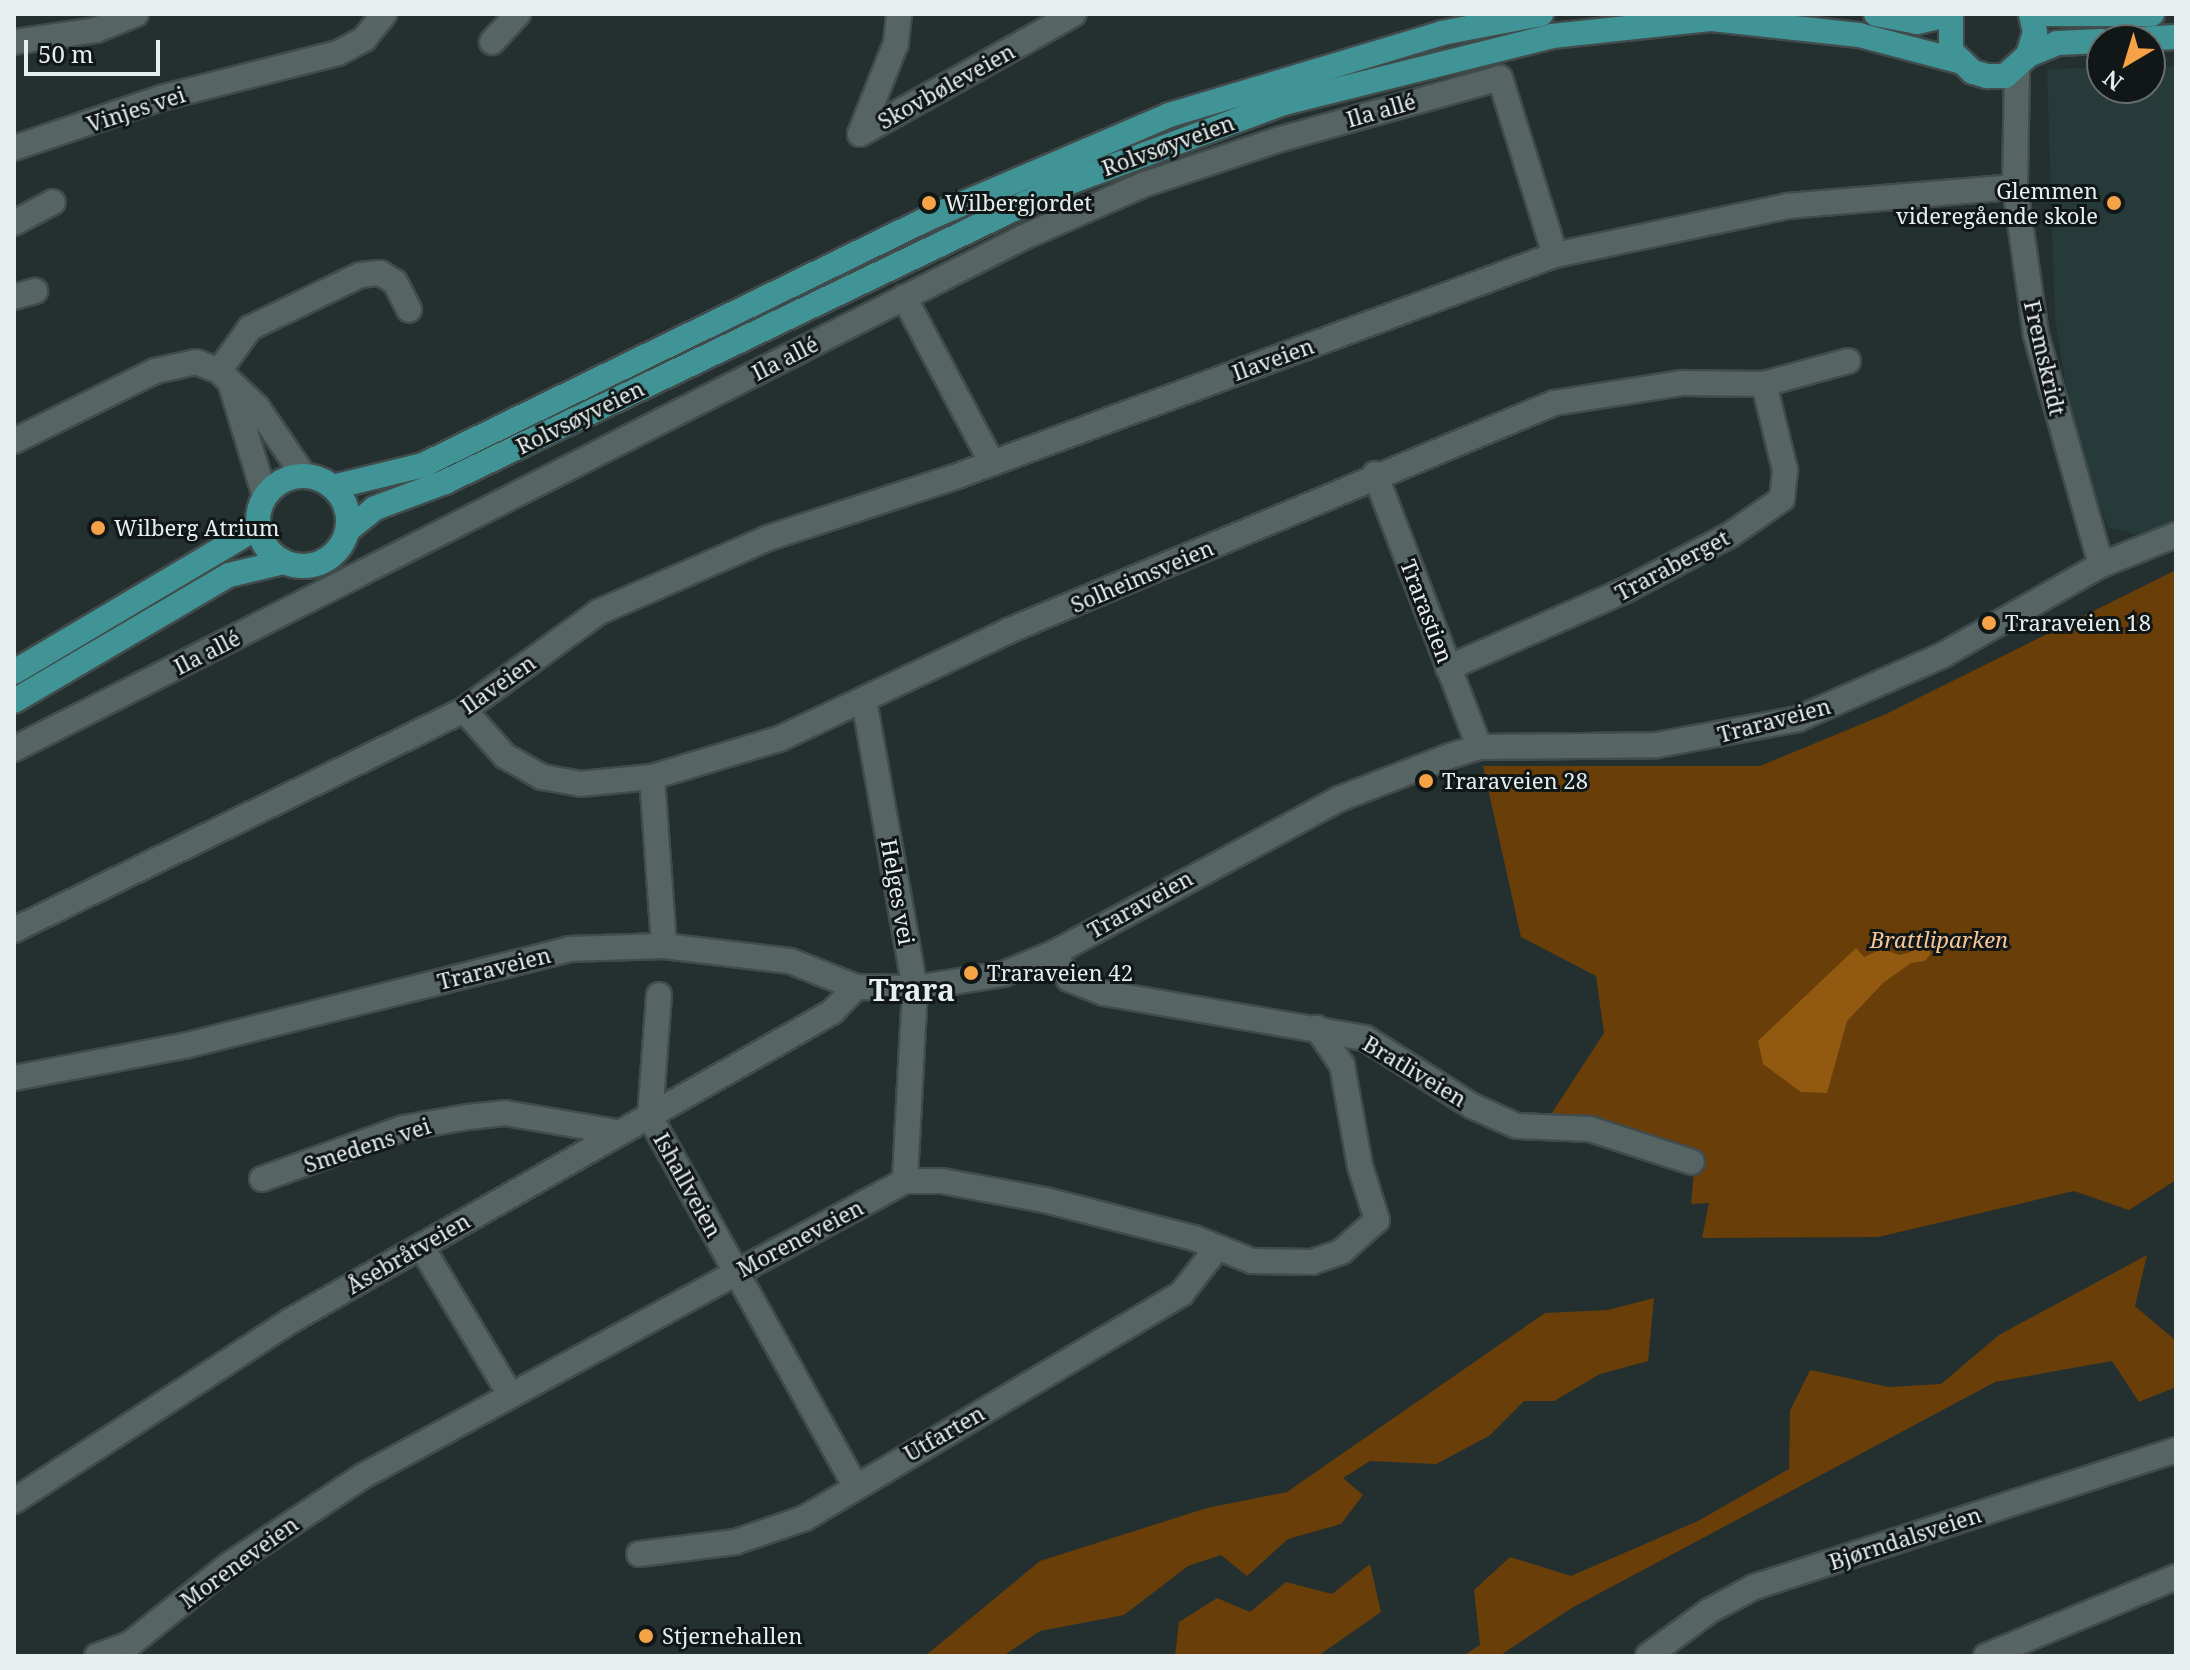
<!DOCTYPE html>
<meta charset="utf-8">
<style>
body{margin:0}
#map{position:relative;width:2190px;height:1670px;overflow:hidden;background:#243030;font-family:"Noto Serif",serif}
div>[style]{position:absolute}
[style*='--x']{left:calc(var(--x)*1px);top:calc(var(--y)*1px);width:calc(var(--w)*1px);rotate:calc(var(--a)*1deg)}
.built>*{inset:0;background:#263a3a}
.green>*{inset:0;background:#6a3e08}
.water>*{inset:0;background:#925911}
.roads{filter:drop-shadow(2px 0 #414b4b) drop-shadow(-2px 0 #414b4b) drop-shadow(0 2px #414b4b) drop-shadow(0 -2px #414b4b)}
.minor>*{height:24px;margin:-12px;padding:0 12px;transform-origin:12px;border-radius:12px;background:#576464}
.major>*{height:24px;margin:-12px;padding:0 12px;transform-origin:12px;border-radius:12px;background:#419496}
.major>.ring{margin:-12px;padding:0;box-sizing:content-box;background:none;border:24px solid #419496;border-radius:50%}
.dots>*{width:22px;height:22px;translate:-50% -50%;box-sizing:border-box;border:4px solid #111616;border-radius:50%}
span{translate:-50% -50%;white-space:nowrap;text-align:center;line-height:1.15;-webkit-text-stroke:6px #111616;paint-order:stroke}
.street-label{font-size:22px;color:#e7eeee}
.poi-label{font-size:22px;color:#e7eeee}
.right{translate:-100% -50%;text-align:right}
.left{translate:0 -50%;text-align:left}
.park-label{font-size:22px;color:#f7c696;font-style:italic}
.district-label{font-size:30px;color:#e7eeee;font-weight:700}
.frame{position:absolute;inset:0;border:16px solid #e7eeee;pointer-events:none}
.north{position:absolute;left:2086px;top:24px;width:80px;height:80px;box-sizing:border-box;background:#111616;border:2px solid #676c6c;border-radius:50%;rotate:218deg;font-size:22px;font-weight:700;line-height:32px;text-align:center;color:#e7eeee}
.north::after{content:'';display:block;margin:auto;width:28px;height:36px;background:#f6a246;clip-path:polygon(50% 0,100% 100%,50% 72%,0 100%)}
.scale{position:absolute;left:24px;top:40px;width:136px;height:36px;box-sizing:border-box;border:4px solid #e7eeee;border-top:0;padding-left:10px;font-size:24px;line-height:28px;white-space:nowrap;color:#e7eeee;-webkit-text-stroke:6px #111616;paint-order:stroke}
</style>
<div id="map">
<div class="built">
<div style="clip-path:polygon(2176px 66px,2176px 521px,2140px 535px,2109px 528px,2082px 468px,2068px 399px,2055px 319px,2047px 69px,2102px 68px,2102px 88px,2150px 88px,2150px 67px)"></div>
</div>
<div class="green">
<div style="clip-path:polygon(2176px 570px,2176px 1180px,2129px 1210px,2074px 1191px,1878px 1237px,1702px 1238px,1709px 1203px,1691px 1204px,1694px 1170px,1546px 1122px,1604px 1033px,1596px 976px,1521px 937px,1483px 766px,1760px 766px,1886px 714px)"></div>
<div style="clip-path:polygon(2147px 1255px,2135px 1306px,2176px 1341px,2176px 1387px,2139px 1402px,2112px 1361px,1995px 1382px,1570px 1609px,1499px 1656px,1463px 1656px,1480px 1645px,1474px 1590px,1510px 1557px,1571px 1576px,1698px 1521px,1789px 1469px,1790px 1411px,1810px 1370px,1889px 1387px,1941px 1384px,1999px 1335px)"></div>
<div style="clip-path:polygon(1654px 1298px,1648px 1361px,1600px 1374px,1554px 1401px,1524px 1401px,1489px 1436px,1436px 1464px,1370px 1461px,1343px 1478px,1363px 1495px,1341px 1524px,1288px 1539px,1247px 1576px,1221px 1555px,1188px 1566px,1124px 1615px,1040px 1631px,1003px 1656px,925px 1656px,1040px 1561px,1207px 1508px,1287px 1492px,1545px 1313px,1608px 1310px)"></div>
<div style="clip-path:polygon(1370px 1564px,1381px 1612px,1318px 1656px,1175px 1656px,1179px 1622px,1217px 1598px,1250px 1612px,1286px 1582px,1332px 1594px)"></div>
</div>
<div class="water">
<div style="clip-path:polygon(1926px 941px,1931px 953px,1925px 961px,1911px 963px,1883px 983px,1847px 1021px,1827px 1093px,1801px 1092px,1763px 1064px,1758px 1041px,1856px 948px,1864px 957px,1882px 949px,1900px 955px,1911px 952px,1909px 945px)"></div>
</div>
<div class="roads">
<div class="minor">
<div style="--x:14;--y:42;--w:83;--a:-8.3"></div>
<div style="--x:96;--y:30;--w:43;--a:-21.8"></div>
<div style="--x:492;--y:42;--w:38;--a:-47"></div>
<div style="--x:2017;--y:69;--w:118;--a:91"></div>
<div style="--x:2015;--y:187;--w:149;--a:81.9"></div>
<div style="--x:2036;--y:335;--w:239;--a:74.2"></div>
<div style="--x:860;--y:134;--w:245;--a:-29.3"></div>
<div style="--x:860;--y:134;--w:98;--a:-68.4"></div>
<div style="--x:896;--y:43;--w:29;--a:-84"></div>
<div style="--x:14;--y:148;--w:155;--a:-18.8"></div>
<div style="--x:161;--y:98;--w:183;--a:-14.3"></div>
<div style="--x:338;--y:53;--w:30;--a:-28"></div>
<div style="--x:364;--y:39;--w:32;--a:-51"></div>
<div style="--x:14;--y:223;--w:44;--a:-28.3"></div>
<div style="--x:14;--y:297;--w:22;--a:-16"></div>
<div style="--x:904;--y:297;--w:186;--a:62.1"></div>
<div style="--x:219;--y:371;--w:53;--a:-54.2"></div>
<div style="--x:250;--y:328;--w:122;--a:-25.7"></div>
<div style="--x:360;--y:275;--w:20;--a:-6"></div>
<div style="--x:380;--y:273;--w:17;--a:31"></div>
<div style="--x:395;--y:282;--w:31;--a:63"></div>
<div style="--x:231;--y:385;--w:116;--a:73"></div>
<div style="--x:14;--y:441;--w:157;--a:-26.4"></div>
<div style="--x:155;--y:371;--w:42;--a:-12.4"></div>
<div style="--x:196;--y:362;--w:25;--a:21"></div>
<div style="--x:219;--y:371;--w:52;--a:43.5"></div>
<div style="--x:257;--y:407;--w:83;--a:55.7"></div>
<div style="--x:1375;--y:474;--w:292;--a:69.1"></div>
<div style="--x:1448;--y:668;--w:194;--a:-23.7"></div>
<div style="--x:1626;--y:590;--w:118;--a:-27.9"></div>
<div style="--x:1730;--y:535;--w:63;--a:-34.7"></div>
<div style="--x:1782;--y:499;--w:29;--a:-84"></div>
<div style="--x:1785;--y:470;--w:89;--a:-103.7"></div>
<div style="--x:864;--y:700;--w:292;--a:80"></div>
<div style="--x:915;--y:988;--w:193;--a:93"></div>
<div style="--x:464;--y:710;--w:62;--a:48.3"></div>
<div style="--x:505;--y:756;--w:43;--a:29.6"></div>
<div style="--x:542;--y:777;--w:39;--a:10"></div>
<div style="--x:580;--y:784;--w:72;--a:-5.6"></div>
<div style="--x:652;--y:777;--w:133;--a:-16.7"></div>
<div style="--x:779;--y:739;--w:253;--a:-25.2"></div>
<div style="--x:1008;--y:631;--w:592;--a:-22.66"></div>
<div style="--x:1554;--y:403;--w:130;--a:-8.9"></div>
<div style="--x:1682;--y:383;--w:82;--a:0.7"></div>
<div style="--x:1764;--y:384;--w:87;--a:-15.3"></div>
<div style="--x:14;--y:749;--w:1130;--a:-26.88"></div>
<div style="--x:1022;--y:238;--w:134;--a:-23.7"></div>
<div style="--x:1145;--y:184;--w:139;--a:-18.4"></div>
<div style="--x:1277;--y:140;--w:231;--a:-15.5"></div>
<div style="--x:1500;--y:78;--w:185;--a:72.7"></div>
<div style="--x:652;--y:777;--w:169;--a:85.9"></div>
<div style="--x:14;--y:930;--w:501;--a:-26.05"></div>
<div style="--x:464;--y:710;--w:167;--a:-36"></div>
<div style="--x:599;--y:612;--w:184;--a:-23.6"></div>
<div style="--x:768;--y:538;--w:194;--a:-18.1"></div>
<div style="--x:952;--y:478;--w:643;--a:-20.3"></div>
<div style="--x:1555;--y:255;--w:237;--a:-11.9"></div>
<div style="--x:1787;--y:206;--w:229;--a:-4.8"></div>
<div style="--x:1054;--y:953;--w:30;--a:60"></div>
<div style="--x:1069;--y:979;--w:38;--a:22"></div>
<div style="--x:1104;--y:993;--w:265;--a:9.8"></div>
<div style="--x:1365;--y:1038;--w:127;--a:32.4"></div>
<div style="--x:1472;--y:1106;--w:49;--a:24"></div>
<div style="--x:1517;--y:1126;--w:73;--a:2.4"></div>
<div style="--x:1590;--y:1129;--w:107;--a:17.9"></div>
<div style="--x:659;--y:995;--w:122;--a:94.2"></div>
<div style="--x:650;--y:1117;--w:422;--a:60.9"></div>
<div style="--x:14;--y:1078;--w:173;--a:-10.7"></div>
<div style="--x:184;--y:1046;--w:397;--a:-14.1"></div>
<div style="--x:569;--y:949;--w:95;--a:-1.8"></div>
<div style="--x:664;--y:946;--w:127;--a:6.8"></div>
<div style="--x:790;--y:961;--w:71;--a:21.5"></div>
<div style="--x:856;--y:987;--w:59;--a:1"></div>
<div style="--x:915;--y:988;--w:89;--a:-9"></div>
<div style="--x:1003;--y:974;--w:55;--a:-22.4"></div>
<div style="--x:1054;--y:953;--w:324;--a:-28.4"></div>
<div style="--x:1339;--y:799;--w:119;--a:-21.2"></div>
<div style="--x:1450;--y:756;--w:30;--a:-17"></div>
<div style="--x:1479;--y:747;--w:178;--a:-0.6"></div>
<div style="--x:1657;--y:745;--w:143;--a:-10.4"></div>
<div style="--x:1798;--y:719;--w:158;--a:-23.8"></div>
<div style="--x:1943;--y:655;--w:182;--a:-29.7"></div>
<div style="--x:2101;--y:565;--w:81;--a:-21.8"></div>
<div style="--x:262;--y:1179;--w:151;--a:-19.8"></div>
<div style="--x:404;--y:1128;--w:65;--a:-9.8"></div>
<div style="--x:468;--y:1117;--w:37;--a:-6"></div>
<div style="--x:505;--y:1113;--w:113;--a:9.7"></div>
<div style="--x:421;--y:1246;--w:173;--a:59"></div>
<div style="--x:14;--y:1501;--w:330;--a:-33.1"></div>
<div style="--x:290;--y:1321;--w:624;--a:-29.69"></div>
<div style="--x:832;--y:1012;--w:35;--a:-46"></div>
<div style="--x:639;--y:1554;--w:97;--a:-7.1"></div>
<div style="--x:735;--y:1542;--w:74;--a:-18.9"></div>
<div style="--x:805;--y:1518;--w:439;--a:-30.8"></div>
<div style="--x:1182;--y:1293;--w:57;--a:-52.1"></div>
<div style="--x:97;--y:1656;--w:35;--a:-20"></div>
<div style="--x:130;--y:1644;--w:127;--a:-38.6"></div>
<div style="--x:229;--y:1565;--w:161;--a:-33.6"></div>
<div style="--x:363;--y:1476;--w:617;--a:-28.56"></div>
<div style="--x:905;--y:1181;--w:37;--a:0"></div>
<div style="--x:942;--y:1181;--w:105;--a:10.5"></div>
<div style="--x:1045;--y:1200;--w:154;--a:14.3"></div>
<div style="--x:1194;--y:1238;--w:62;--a:21.6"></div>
<div style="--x:1252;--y:1261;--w:60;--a:1"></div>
<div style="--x:1312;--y:1262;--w:31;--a:-19"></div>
<div style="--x:1341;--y:1252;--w:48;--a:-41.6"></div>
<div style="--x:1377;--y:1220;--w:57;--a:-107.5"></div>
<div style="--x:1360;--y:1166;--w:103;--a:-100.1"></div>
<div style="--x:1342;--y:1065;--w:45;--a:-124"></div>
<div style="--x:1648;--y:1656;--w:76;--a:-36.4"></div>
<div style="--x:1709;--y:1611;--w:51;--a:-28.1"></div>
<div style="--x:1754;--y:1587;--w:444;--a:-18"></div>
<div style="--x:1986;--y:1656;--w:206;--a:-22.6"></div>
</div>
<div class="major">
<div style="--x:1876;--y:14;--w:42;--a:11"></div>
<div style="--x:1917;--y:22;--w:35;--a:-13"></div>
<div style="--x:1951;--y:14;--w:37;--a:90"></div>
<div style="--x:1951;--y:51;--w:30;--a:44"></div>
<div style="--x:1973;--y:72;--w:15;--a:16"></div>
<div style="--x:1987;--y:76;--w:18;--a:0"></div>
<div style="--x:2005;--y:76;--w:31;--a:-42"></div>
<div style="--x:2028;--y:55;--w:24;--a:-73"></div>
<div style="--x:2035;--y:32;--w:18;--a:-103"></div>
<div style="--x:2046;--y:14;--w:106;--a:0"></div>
<div style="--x:2119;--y:40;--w:57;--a:-3"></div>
<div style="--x:2028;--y:55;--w:31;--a:-22"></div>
<div style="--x:2057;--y:43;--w:45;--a:-2.5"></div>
<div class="ring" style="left:258px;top:476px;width:66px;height:66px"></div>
<div style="--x:333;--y:487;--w:93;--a:-13.7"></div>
<div style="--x:423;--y:465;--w:563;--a:-26.02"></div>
<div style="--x:929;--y:218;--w:261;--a:-23.2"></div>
<div style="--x:1169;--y:115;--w:285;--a:-16.7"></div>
<div style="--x:1442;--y:33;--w:101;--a:-10.9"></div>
<div style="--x:348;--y:530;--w:35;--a:-39"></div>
<div style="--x:375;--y:508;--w:75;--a:-20.4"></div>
<div style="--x:445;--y:482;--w:693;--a:-25.64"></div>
<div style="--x:1070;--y:182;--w:228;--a:-20.3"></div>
<div style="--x:1284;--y:103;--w:276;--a:-14"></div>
<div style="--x:1552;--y:36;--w:161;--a:-6.1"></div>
<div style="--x:1712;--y:19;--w:148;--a:6.2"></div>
<div style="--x:1859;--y:35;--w:102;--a:14.7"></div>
<div style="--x:14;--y:672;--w:284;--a:-30.7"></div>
<div style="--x:14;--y:701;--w:249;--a:-30.4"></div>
<div style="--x:229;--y:575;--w:57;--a:-13.3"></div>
</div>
</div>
<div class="dots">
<div style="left:929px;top:203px;background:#f6a246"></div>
<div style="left:2114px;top:203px;background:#f6a246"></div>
<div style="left:98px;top:528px;background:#f6a246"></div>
<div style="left:1989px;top:623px;background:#f6a246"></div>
<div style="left:1426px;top:781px;background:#f6a246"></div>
<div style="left:971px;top:973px;background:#f6a246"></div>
<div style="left:646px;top:1636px;background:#f6a246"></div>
</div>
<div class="street-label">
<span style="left:946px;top:86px;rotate:-29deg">Skovbøleveien</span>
<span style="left:136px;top:109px;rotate:-18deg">Vinjes vei</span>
<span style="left:1381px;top:110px;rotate:-16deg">Ila allé</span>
<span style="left:1168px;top:145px;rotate:-20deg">Rolvsøyveien</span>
<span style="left:785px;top:358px;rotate:-27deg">Ila allé</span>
<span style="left:2045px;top:358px;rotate:77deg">Fremskridt</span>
<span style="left:1273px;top:359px;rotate:-20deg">Ilaveien</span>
<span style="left:580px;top:417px;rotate:-26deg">Rolvsøyveien</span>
<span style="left:1672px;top:565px;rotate:-28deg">Traraberget</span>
<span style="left:1142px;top:576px;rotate:-23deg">Solheimsveien</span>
<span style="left:1427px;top:611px;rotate:69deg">Trarastien</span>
<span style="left:207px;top:652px;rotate:-27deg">Ila allé</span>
<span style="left:498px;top:684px;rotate:-35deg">Ilaveien</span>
<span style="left:1774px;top:720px;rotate:-15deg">Traraveien</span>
<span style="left:898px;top:892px;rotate:80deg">Helges vei</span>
<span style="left:1140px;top:904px;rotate:-29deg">Traraveien</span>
<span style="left:494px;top:968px;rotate:-14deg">Traraveien</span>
<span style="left:1415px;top:1071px;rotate:31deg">Bratliveien</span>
<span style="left:367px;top:1145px;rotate:-18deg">Smedens vei</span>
<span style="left:688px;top:1185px;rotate:61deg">Ishallveien</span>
<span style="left:800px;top:1238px;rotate:-28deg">Moreneveien</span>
<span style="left:408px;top:1253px;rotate:-30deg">Åsebråtveien</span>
<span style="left:944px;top:1433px;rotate:-30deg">Utfarten</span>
<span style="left:1905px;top:1538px;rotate:-18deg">Bjørndalsveien</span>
<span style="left:239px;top:1562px;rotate:-36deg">Moreneveien</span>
</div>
<div class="poi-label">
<span class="right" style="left:2098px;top:203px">Glemmen<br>videregående skole</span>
<span class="left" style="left:945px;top:203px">Wilbergjordet</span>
<span class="left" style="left:114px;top:528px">Wilberg Atrium</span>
<span class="left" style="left:2005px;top:623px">Traraveien 18</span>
<span class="left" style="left:1442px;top:781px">Traraveien 28</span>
<span class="left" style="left:987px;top:973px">Traraveien 42</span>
<span class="left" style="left:662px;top:1636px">Stjernehallen</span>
</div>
<div class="park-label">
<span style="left:1939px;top:940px">Brattliparken</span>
</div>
<div class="district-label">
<span style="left:912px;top:990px">Trara</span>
</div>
<div class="frame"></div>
<div class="north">N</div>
<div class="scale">50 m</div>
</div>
